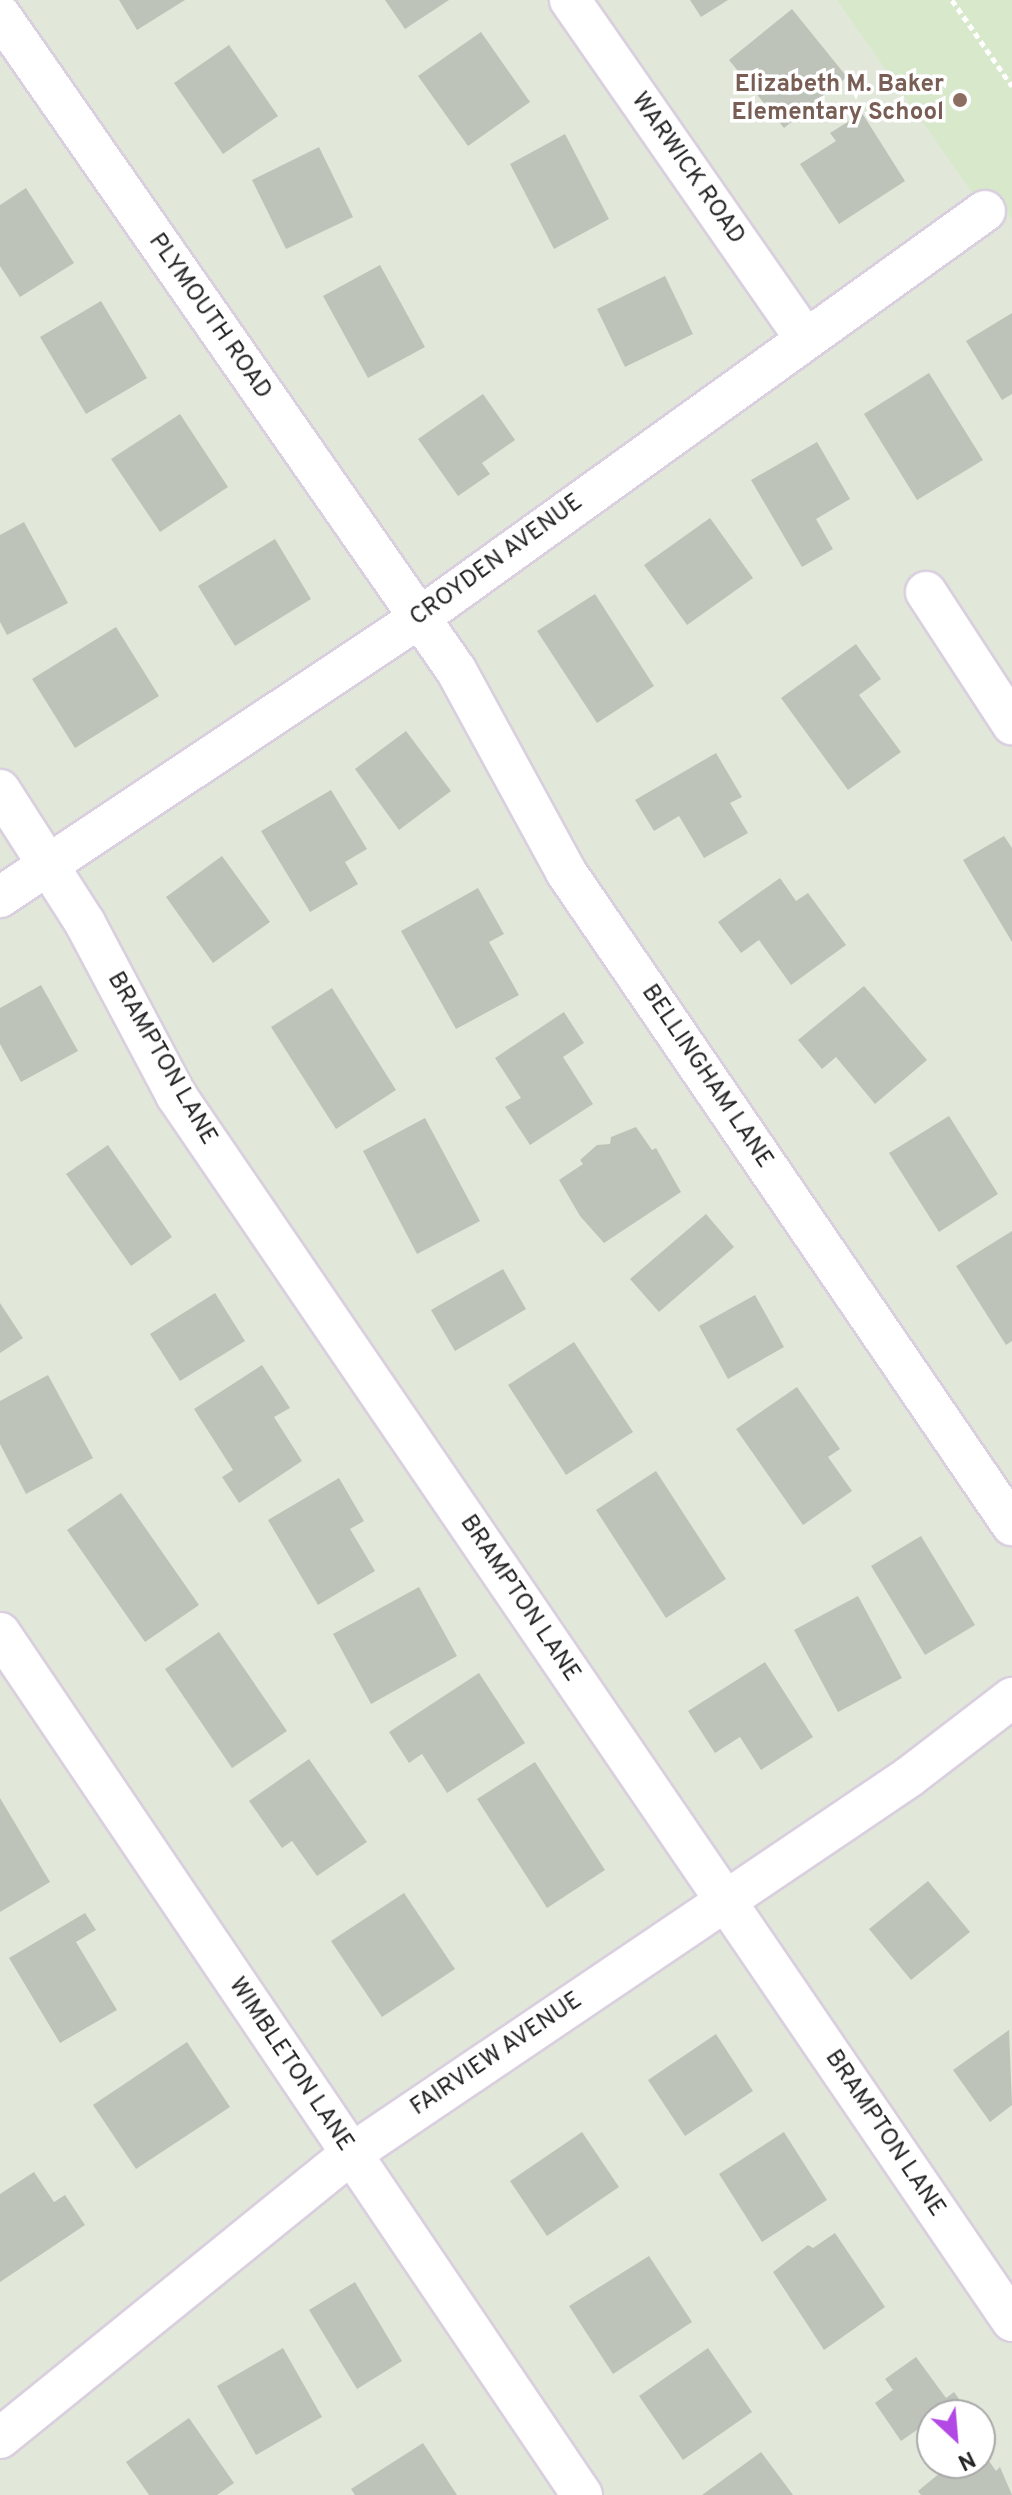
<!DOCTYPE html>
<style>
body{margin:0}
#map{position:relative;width:1012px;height:2495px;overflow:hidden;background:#e1e8d9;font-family:Overpass,sans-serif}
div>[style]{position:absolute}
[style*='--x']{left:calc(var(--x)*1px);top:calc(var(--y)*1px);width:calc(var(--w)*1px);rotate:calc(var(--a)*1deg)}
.education>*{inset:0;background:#d8e8ca}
.building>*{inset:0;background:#bdc3b9}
.path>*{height:5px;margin-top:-2.5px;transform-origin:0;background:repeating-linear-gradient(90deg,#fff 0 6px,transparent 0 10px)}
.roads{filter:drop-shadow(2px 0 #d9cfde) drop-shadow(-2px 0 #d9cfde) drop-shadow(0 2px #d9cfde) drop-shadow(0 -2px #d9cfde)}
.minor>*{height:40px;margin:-20px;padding:0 20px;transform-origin:20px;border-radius:20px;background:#fff}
.dots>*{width:22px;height:22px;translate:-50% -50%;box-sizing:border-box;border:4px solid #fff;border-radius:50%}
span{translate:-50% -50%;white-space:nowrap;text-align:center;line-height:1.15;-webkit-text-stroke:7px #fff;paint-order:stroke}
.education-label{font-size:24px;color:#785e54;font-weight:700}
.right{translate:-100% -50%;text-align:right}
.street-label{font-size:24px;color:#262626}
.north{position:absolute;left:916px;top:2399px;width:80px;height:80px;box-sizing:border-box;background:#fff;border:2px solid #a8a8a8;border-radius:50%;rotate:154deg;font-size:22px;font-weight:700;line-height:32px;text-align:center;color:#262626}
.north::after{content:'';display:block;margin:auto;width:28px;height:36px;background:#b349e5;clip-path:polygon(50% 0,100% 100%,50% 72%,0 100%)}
</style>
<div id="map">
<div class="education">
<div style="clip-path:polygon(837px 0,1012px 0,1012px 219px,1000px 201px,985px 211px)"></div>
</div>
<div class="building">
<div style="clip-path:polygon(119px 0,185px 0,137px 30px)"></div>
<div style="clip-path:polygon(385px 0,449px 0,405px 29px)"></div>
<div style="clip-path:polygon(690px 0,728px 0,701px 17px)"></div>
<div style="clip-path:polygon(792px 9px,847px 77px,784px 128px,729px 60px)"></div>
<div style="clip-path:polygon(481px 32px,530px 102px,468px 146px,418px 76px)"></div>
<div style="clip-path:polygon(229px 45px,278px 116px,223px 154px,174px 83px)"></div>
<div style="clip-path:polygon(862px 113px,905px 181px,839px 224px,800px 164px,836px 141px,830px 133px)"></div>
<div style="clip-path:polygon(565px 134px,609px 219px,554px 249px,510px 164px)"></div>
<div style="clip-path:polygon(319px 147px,353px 217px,286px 249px,252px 180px)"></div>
<div style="clip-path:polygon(26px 188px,74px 263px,20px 297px,0 266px,0 205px)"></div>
<div style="clip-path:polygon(380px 265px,425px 347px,368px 378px,323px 296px)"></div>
<div style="clip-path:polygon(665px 276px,693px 334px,625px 367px,597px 309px)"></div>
<div style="clip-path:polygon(101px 301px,147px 378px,86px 414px,40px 337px)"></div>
<div style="clip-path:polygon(1012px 313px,1012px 394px,1002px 400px,966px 341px)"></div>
<div style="clip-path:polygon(929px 373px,983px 460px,917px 500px,864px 414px)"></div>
<div style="clip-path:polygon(483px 394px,515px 440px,482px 463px,490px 474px,458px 496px,418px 439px)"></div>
<div style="clip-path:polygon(180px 414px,228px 487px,160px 532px,111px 459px)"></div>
<div style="clip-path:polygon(817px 442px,850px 499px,816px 519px,833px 549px,802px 567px,751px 480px)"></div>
<div style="clip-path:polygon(710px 518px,753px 578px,687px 625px,644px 565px)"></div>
<div style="clip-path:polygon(24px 522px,68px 603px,7px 635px,0 622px,0 535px)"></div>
<div style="clip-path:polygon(275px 539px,311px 599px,235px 646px,198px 586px)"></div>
<div style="clip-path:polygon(595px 594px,654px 686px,597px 723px,537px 631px)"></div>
<div style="clip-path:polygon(116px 627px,159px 696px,75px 748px,32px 679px)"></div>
<div style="clip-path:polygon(856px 644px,881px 679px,859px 695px,901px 752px,848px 790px,781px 698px)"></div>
<div style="clip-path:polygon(406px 731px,451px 791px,399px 830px,355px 769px)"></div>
<div style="clip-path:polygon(716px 753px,742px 797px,730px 803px,748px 833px,704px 858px,679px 816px,654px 831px,635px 800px)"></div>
<div style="clip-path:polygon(331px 790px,367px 849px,345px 862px,358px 884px,310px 912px,261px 831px)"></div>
<div style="clip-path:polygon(1004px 836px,1012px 848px,1012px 942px,963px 860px)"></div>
<div style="clip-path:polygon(222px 856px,270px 922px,213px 963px,166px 897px)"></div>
<div style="clip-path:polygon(780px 878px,796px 901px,808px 893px,846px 945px,791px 985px,759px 940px,741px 953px,718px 922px)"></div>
<div style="clip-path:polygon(478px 888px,504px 934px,489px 942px,519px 995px,456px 1029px,401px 931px)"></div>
<div style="clip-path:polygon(41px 985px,78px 1051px,21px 1082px,0 1044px,0 1008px)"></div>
<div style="clip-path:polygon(864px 986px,927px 1060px,875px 1104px,836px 1057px,822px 1069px,798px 1040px)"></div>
<div style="clip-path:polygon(332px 988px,396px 1090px,336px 1129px,271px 1027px)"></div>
<div style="clip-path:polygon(564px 1012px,584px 1043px,563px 1057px,593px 1104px,530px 1145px,505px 1107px,521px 1098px,495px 1058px)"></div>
<div style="clip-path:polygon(949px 1116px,998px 1194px,939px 1232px,889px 1153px)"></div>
<div style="clip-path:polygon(425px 1118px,480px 1221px,417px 1254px,363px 1151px)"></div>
<div style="clip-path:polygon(636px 1127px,652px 1150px,656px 1148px,681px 1192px,604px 1243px,580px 1216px,559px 1180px,583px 1164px,580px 1160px,597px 1145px,610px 1144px,611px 1137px)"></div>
<div style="clip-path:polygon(108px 1145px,172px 1237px,131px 1266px,66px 1174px)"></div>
<div style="clip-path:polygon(706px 1214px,734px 1247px,659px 1312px,630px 1279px)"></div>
<div style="clip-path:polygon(1012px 1231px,1012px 1341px,1006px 1345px,956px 1266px)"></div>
<div style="clip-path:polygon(503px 1269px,526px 1309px,455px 1351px,431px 1310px)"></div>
<div style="clip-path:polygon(215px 1293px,245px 1341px,180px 1381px,150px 1334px)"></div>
<div style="clip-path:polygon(755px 1295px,784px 1347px,728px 1379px,699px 1326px)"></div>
<div style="clip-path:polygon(0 1303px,23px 1338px,0 1353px)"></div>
<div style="clip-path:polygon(574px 1342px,633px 1432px,566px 1475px,508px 1385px)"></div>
<div style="clip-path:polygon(262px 1365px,290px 1408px,274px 1417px,302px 1461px,239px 1503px,222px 1477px,233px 1470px,194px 1409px)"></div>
<div style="clip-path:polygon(48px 1375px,93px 1458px,26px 1494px,0 1444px,0 1401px)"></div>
<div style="clip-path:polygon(797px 1387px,840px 1449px,828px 1457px,852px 1491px,803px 1525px,736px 1429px)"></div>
<div style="clip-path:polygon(656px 1471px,726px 1579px,666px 1618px,596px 1510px)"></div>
<div style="clip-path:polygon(339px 1478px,364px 1521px,350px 1529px,375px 1571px,318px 1605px,268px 1520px)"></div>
<div style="clip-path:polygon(121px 1493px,199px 1605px,145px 1642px,67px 1530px)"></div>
<div style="clip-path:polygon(921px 1536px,975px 1625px,925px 1655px,871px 1566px)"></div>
<div style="clip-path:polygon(419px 1587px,457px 1656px,371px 1704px,333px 1634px)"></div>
<div style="clip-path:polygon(858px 1596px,902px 1678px,838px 1712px,794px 1630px)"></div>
<div style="clip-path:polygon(219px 1632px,287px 1731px,232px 1768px,165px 1669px)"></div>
<div style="clip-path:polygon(765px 1662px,813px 1737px,761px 1770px,740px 1737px,715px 1753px,688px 1711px)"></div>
<div style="clip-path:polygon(479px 1673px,525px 1743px,447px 1793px,422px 1754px,409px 1763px,389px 1732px)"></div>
<div style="clip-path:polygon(309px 1759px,367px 1842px,317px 1876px,292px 1841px,282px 1848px,249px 1801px)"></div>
<div style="clip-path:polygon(535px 1762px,605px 1870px,547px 1908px,477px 1799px)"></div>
<div style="clip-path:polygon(0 1798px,50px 1882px,0 1912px)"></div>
<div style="clip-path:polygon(928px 1881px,970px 1932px,911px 1980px,869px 1929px)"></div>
<div style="clip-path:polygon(404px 1893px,455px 1969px,382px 2017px,331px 1941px)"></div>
<div style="clip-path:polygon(85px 1913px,96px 1930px,76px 1942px,117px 2010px,60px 2043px,9px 1958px)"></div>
<div style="clip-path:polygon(1009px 2030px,1012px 2105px,990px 2122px,953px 2070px)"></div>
<div style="clip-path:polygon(716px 2034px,753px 2091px,685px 2136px,648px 2080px)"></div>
<div style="clip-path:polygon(187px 2042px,230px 2107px,136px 2169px,93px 2105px)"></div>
<div style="clip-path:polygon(582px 2132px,619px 2187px,547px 2236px,510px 2181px)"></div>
<div style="clip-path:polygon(784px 2132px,827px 2200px,762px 2242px,719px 2174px)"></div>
<div style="clip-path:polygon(34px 2172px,54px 2202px,65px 2195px,85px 2225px,0 2282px,0 2194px)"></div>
<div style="clip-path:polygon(835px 2233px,885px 2307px,824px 2350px,773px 2272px,808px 2245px,813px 2248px)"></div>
<div style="clip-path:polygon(649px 2256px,692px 2322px,613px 2374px,569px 2306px)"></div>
<div style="clip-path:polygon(355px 2282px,402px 2361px,357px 2389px,309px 2310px)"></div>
<div style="clip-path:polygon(283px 2348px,322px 2417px,256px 2455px,217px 2386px)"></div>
<div style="clip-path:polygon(708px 2348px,752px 2412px,683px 2460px,639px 2396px)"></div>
<div style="clip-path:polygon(916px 2357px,946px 2398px,954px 2392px,967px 2410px,959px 2415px,932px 2415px,932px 2430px,927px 2423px,901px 2441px,875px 2403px,893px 2390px,885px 2379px)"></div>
<div style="clip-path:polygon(189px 2418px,234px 2483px,217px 2495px,149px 2495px,126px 2462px)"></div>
<div style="clip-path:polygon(423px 2443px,457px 2495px,355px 2495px,351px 2489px)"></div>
<div style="clip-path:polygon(980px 2448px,996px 2471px,1000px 2467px,1012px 2495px,921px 2495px,918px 2491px,952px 2463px,980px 2463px)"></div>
<div style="clip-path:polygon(761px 2452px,793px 2495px,702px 2495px)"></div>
</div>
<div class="path">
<div style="--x:952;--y:0;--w:105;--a:55.1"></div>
</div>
<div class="roads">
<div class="minor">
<div style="--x:570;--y:0;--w:412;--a:55.2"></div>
<div style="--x:0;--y:15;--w:798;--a:55.16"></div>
<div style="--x:456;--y:670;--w:230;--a:61.4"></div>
<div style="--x:566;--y:872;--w:791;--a:55.67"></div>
<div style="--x:926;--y:592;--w:158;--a:56.9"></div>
<div style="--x:0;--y:790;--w:158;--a:57.4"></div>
<div style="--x:85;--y:923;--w:195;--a:62.1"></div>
<div style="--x:176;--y:1095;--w:1484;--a:55.71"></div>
<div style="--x:0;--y:897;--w:503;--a:-33.66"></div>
<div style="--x:419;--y:618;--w:697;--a:-35.72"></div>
<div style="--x:0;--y:1633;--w:1040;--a:55.97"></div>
<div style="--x:0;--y:2438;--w:452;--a:-39"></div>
<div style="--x:351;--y:2154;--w:673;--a:-34.04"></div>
<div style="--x:909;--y:1777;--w:130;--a:-37.5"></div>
</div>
</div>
<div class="dots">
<div style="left:960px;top:100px;background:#8d6e63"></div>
</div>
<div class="education-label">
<span class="right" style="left:944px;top:100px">Elizabeth M. Baker<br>Elementary School</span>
</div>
<div class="street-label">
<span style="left:687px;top:169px;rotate:55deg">WARWICK ROAD</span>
<span style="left:209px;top:317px;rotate:55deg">PLYMOUTH ROAD</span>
<span style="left:497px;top:561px;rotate:-36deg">CROYDEN AVENUE</span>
<span style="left:161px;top:1059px;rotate:60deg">BRAMPTON LANE</span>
<span style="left:706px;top:1077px;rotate:56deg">BELLINGHAM LANE</span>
<span style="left:519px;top:1599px;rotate:56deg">BRAMPTON LANE</span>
<span style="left:497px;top:2055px;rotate:-34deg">FAIRVIEW AVENUE</span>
<span style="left:290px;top:2065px;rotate:56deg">WIMBLETON LANE</span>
<span style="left:884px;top:2134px;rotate:56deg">BRAMPTON LANE</span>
</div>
<div class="north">N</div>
</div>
